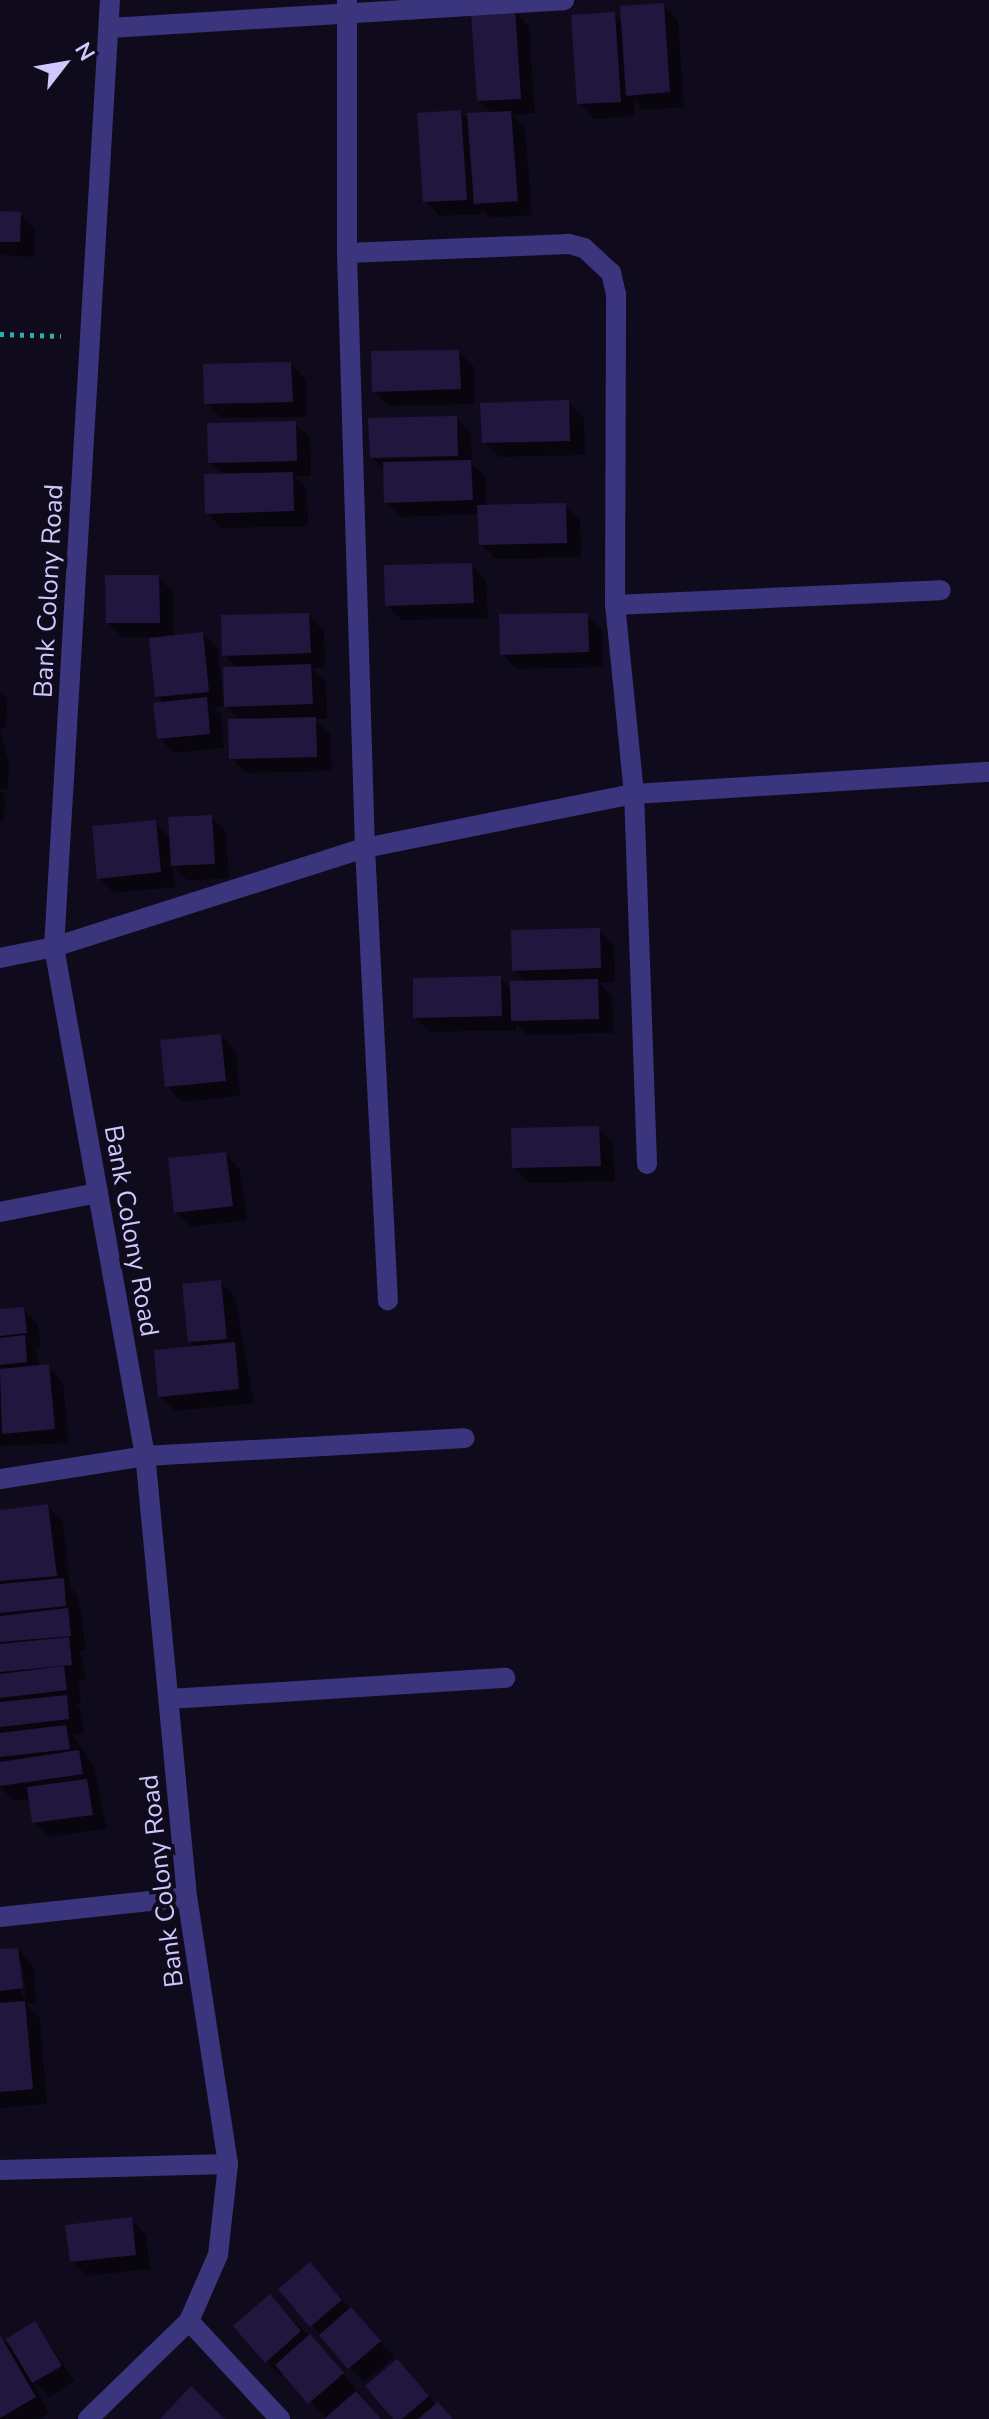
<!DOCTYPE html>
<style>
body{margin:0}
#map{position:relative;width:989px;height:2419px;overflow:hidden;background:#0f0b1d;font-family:"Nunito Sans",sans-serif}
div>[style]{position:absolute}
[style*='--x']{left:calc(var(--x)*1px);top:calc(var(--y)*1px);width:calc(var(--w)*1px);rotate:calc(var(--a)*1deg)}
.shadow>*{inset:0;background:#0007}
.building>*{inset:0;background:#21173e}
.path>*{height:5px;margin-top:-2.5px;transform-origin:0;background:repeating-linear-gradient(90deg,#2ab0af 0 4px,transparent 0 10px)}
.minor>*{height:20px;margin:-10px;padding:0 10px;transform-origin:10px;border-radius:10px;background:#3b357d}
.tertiary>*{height:20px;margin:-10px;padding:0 10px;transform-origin:10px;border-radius:10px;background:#3b357d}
span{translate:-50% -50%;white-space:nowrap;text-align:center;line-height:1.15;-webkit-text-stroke:8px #0f0b1d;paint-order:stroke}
.street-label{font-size:26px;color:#d0c7ff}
.north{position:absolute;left:24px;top:24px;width:80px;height:80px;-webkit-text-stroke:6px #0f0b1d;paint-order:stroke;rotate:59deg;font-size:22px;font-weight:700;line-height:32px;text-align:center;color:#d0c7ff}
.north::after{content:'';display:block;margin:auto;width:28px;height:36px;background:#d0c7ff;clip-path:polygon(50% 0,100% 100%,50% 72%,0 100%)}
</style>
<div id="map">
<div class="shadow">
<div style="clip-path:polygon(663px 5px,678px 20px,684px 107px,643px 110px,634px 100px,635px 116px,594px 119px,579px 103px,614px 14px,624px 24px)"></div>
<div style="clip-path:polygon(514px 11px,529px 26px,535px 113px,512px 115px,525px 128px,532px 215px,491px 218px,481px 208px,481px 214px,440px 216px,425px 201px,460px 112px,470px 122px,492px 114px,479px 101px)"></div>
<div style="clip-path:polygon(0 213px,20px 214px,35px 229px,34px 257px,0 255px)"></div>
<div style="clip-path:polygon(459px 352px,474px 367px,475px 404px,389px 406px,374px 391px)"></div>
<div style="clip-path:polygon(291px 364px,306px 379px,307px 417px,221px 418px,206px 403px)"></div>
<div style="clip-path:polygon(569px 403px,584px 418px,585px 455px,499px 457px,484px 442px)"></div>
<div style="clip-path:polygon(456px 418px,471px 433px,472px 464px,486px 477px,486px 507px,565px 505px,580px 520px,581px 557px,496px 559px,481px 544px,480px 514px,401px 517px,386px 502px,385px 471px,372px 457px)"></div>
<div style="clip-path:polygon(295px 423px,310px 438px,311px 476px,294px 476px,307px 489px,308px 526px,222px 528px,207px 513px,223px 475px,210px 462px)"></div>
<div style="clip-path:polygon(471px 565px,486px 580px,488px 618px,402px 620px,387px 605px)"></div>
<div style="clip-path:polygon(158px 577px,173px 592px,174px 637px,203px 634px,218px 649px,223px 699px,237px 668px,224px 655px,308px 615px,324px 631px,325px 668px,312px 668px,326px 681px,327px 719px,315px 719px,330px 734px,332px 771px,246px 773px,231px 758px,241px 721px,226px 706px,214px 707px,221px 715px,224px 748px,174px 753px,159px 738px,165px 704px,157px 696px,151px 637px,123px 638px,108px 623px)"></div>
<div style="clip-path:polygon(587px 615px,602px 630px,603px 667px,517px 669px,502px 654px)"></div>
<div style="clip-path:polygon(0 693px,7px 699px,6px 728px,0 728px)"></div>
<div style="clip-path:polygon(0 730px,9px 763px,8px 789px,0 789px)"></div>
<div style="clip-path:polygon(0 790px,5px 795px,4px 821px,0 821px)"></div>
<div style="clip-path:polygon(211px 817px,226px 832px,229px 878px,188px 881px,173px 866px,175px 887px,114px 893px,99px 878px,155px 823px,171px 839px)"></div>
<div style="clip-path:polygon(599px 930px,614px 946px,615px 982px,599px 983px,612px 996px,614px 1033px,528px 1035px,516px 1024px,516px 1030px,430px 1032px,415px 1017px,500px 978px,512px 990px,527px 983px,514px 970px)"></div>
<div style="clip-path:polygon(221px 1036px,236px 1051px,240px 1096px,182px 1102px,167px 1086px)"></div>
<div style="clip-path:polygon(598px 1128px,613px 1143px,615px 1181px,529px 1183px,514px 1167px)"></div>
<div style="clip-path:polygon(225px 1154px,240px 1169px,247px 1220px,191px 1227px,176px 1212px)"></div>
<div style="clip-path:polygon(220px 1282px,235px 1297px,254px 1403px,175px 1411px,160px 1396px,197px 1348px,190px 1341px)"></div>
<div style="clip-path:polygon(23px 1309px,38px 1324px,41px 1348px,35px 1348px,40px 1367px,48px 1367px,63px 1382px,69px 1443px,0 1446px,0 1311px)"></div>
<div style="clip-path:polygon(48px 1507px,63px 1522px,70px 1587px,78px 1595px,83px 1626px,85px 1650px,80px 1651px,86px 1679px,78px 1680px,81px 1704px,75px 1705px,81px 1712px,84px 1734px,73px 1735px,94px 1767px,107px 1829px,49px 1837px,34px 1822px,31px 1799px,14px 1801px,0 1787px,0 1512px)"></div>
<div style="clip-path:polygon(evenodd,18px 1950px,33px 1965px,37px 2003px,26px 2004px,40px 2018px,47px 2104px,0 2108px,0 1951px,18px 1950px,18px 1963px,22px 1963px,26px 1998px,22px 1998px,18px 1963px)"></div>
<div style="clip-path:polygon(131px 2219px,146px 2235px,150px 2269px,87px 2276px,72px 2261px)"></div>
<div style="clip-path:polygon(325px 2280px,394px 2357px,364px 2383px,312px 2325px)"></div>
<div style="clip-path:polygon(285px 2312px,325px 2352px,381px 2419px,326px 2419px,284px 2373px,281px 2376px,266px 2361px)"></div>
<div style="clip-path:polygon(35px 2324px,75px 2381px,49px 2397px,32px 2380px,49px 2413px,39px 2419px,0 2419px,0 2337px,13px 2350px)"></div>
<div style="clip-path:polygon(412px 2377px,437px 2406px,453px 2419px,395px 2419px)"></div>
</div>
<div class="building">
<div style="clip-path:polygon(664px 3px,670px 92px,626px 96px,620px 6px)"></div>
<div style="clip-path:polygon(515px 9px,521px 99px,477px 101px,471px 12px)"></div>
<div style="clip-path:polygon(615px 12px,621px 102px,577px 104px,571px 15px)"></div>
<div style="clip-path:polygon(461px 110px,467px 200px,423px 202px,417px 113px)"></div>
<div style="clip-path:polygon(511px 111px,518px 201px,474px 204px,467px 113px)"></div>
<div style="clip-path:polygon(0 211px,21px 212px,20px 242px,0 242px)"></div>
<div style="clip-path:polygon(459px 350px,461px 389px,372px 392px,371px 351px)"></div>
<div style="clip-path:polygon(291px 362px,293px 402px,204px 404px,203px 364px)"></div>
<div style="clip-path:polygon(569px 400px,570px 441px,482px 443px,480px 403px)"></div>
<div style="clip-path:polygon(457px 416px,458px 456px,370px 458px,368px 418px)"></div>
<div style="clip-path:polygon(296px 421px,297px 461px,208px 463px,207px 423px)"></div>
<div style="clip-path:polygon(471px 460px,473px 500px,384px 503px,383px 462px)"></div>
<div style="clip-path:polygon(293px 472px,294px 511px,205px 514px,204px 474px)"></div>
<div style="clip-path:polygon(566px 503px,567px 543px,479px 545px,477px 505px)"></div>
<div style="clip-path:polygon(472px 563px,474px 603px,385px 606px,384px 565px)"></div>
<div style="clip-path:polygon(105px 575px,159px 575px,160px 623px,106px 623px)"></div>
<div style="clip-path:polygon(309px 613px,311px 653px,222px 656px,221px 615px)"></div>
<div style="clip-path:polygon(588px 613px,589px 652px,500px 655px,499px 614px)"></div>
<div style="clip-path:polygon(203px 632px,209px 692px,155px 697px,149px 638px)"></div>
<div style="clip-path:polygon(311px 664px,313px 704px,224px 707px,223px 667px)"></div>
<div style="clip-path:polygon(207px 697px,210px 734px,157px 739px,153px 703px)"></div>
<div style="clip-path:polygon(316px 717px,317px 757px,229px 759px,228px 719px)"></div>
<div style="clip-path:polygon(212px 815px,215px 864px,171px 866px,168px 817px)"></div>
<div style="clip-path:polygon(156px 820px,161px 872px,97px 879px,92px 826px)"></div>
<div style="clip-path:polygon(600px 928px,601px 968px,512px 971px,511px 930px)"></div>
<div style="clip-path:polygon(501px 976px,502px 1016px,413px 1018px,413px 978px)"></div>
<div style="clip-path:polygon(598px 979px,599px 1019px,511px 1021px,510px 981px)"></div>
<div style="clip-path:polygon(221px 1034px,226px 1081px,165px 1087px,160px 1040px)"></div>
<div style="clip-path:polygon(599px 1126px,601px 1166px,512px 1168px,511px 1128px)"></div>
<div style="clip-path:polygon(226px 1152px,233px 1206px,174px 1213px,168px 1158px)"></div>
<div style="clip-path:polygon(221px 1280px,227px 1339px,188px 1342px,182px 1284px)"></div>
<div style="clip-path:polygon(24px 1307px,27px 1333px,0 1336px,0 1309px)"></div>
<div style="clip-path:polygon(25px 1335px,27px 1362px,0 1365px,0 1338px)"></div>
<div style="clip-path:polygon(235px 1342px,239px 1389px,158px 1397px,154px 1350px)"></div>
<div style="clip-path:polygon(49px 1364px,55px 1429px,2px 1434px,0 1369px)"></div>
<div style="clip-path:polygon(48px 1504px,57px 1576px,0 1581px,0 1510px)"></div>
<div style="clip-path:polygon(64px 1578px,66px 1606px,0 1613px,0 1584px)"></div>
<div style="clip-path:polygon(68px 1608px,71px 1636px,0 1642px,0 1616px)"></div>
<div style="clip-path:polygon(69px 1637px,72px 1665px,0 1672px,0 1644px)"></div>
<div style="clip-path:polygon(64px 1666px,67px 1690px,0 1698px,0 1674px)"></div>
<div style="clip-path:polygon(67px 1695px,69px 1719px,0 1727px,0 1702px)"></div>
<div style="clip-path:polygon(66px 1725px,70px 1749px,0 1757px,0 1733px)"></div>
<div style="clip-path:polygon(79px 1750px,83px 1774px,0 1786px,0 1762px)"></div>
<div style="clip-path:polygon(87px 1779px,93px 1815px,32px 1823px,27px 1787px)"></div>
<div style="clip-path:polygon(18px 1948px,23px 1988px,0 1991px,0 1949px)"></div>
<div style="clip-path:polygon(25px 2001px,33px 2089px,0 2092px,0 2003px)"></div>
<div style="clip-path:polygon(132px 2217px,136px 2255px,70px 2262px,65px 2225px)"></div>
<div style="clip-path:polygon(310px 2262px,342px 2300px,310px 2327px,278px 2289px)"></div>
<div style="clip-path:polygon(270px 2294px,301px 2331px,265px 2363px,233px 2326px)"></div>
<div style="clip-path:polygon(351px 2307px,381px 2341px,348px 2369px,319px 2335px)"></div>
<div style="clip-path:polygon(35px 2321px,62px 2366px,32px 2383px,6px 2339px)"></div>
<div style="clip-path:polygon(310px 2334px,344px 2373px,308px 2404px,275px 2365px)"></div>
<div style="clip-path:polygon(0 2335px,36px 2397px,0 2418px)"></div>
<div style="clip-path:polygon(397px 2359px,429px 2396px,402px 2419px,393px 2419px,365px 2386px)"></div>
<div style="clip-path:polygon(191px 2386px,225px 2419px,160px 2419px)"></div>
<div style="clip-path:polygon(356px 2391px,381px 2419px,324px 2419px)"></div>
<div style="clip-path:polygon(438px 2402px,453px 2419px,418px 2419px)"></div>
</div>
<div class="path">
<div style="--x:0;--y:334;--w:61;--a:1.9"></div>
</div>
<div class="minor">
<div style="--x:347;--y:0;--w:253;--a:90"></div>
<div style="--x:347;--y:253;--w:595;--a:88.27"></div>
<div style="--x:365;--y:848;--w:453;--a:87.1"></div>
<div style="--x:109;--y:28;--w:456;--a:-3.5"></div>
<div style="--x:615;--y:605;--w:326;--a:-2.6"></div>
<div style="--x:0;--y:958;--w:55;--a:-11.5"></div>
<div style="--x:54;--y:947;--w:326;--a:-17.7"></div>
<div style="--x:365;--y:848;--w:274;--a:-11.4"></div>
<div style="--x:634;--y:794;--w:190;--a:-95.7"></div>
<div style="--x:615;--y:605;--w:311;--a:-89.8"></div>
<div style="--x:616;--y:294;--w:22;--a:-103"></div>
<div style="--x:611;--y:273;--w:37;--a:-137"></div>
<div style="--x:584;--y:248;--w:16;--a:-165"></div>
<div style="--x:569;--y:244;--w:222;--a:177.7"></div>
<div style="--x:647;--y:1164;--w:370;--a:-92"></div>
<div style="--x:634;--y:794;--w:355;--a:-3.6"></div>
<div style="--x:0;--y:1212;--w:100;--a:-11"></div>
<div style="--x:0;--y:1479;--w:147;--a:-9"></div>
<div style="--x:145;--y:1456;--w:320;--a:-3.2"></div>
<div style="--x:169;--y:1699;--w:337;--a:-3.6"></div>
<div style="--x:0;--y:1917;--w:188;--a:-6.1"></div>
<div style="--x:0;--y:2170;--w:228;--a:-1.5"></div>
<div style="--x:189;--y:2321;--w:134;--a:47.1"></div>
</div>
<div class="tertiary">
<div style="--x:88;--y:2419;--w:141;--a:-44.1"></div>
<div style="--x:189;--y:2321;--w:72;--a:-66.3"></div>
<div style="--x:218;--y:2255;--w:92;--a:-83.7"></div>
<div style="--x:228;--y:2164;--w:270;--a:-98.7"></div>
<div style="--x:187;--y:1897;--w:443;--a:-95.4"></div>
<div style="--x:145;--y:1456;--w:517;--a:-100.14"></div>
<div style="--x:54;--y:947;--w:949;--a:-86.62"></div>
</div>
<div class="street-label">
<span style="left:49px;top:591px;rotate:-87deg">Bank Colony Road</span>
<span style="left:131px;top:1231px;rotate:80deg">Bank Colony Road</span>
<span style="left:162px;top:1881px;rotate:-97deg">Bank Colony Road</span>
</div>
<div class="north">N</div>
</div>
